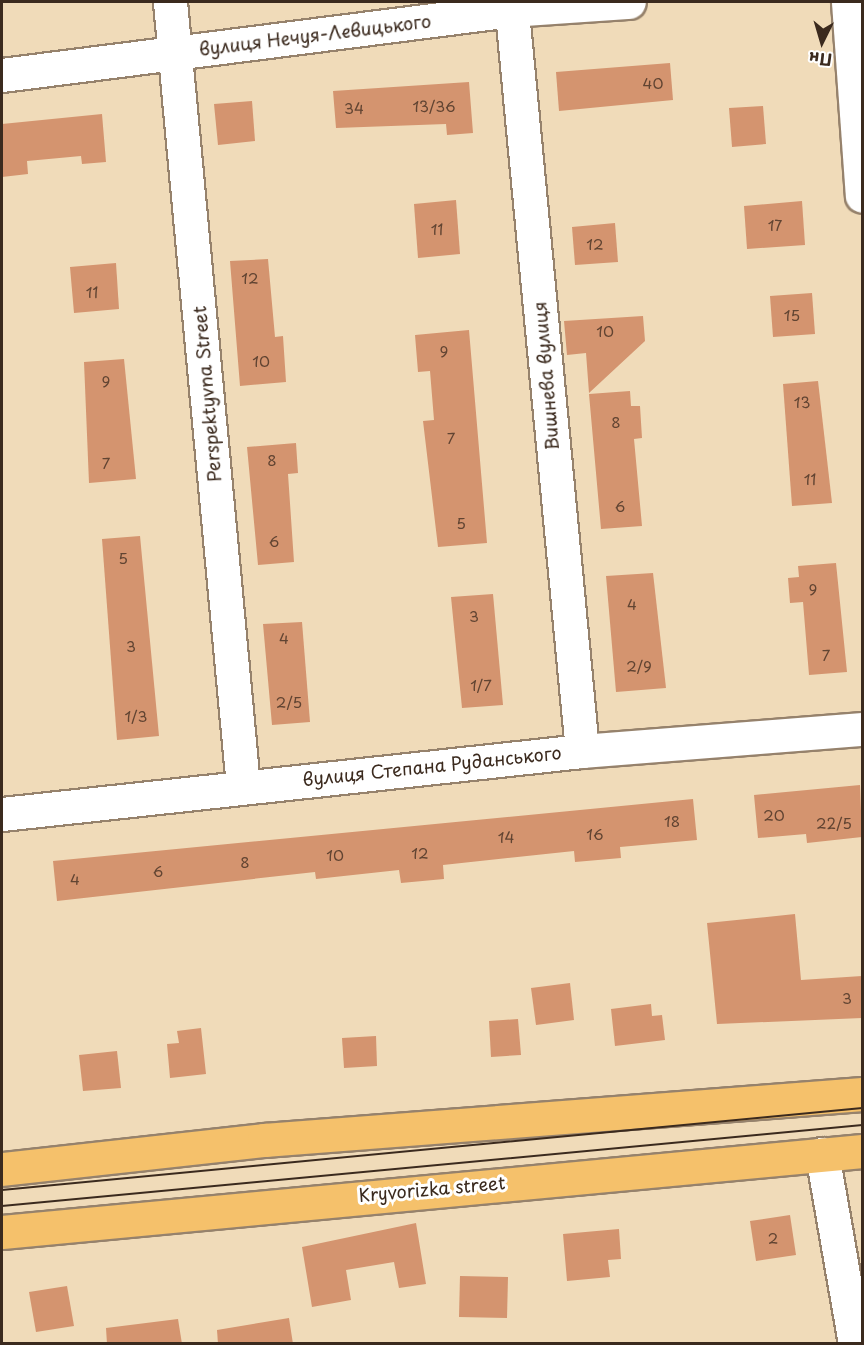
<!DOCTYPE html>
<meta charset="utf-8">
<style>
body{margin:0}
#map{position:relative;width:864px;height:1345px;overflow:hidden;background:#f0dbb9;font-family:"Playpen Sans",sans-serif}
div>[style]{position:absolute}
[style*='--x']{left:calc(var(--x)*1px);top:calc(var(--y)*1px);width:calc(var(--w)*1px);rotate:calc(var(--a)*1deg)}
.building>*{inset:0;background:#d4946f}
.roads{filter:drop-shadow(2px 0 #96826c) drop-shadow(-2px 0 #96826c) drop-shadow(0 2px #96826c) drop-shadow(0 -2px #96826c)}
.minor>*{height:33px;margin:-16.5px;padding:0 16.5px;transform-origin:16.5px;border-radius:16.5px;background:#fff}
.major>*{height:33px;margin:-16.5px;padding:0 16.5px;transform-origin:16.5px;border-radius:16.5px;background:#f5c16b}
.tram>*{height:1.5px;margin:-0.75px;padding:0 0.75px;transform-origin:0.75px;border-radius:0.75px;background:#3b2a1e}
span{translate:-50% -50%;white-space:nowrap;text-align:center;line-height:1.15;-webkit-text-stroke:6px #fff;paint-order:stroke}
.number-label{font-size:15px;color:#614432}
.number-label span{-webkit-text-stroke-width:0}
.street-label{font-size:18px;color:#3b2a1e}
.frame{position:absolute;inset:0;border:3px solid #3b2a1e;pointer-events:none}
.north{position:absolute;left:792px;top:12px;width:60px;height:60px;-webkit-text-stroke:4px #fff;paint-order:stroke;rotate:185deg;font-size:16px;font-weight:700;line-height:24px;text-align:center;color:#3b2a1e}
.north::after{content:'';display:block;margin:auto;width:21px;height:27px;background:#3b2a1e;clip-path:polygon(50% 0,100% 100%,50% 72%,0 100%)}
</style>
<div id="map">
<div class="building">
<div style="clip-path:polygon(670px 63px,673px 100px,559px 111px,556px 72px)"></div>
<div style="clip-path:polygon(469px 82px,473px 133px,447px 135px,446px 124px,336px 128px,333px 91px)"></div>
<div style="clip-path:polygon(252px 101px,255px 141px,218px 145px,214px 104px)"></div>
<div style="clip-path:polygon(763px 106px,766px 144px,732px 147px,729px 108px)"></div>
<div style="clip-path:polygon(102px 114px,106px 162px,82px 164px,81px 156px,27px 161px,28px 174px,2px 177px,2px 124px)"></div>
<div style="clip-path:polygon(456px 200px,460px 254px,418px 258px,414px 204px)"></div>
<div style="clip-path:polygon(802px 201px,805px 245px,747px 249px,744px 206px)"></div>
<div style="clip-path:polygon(615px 223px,618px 262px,575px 265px,572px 227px)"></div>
<div style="clip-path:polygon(268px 259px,275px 337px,283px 336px,286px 382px,240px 386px,230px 261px)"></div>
<div style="clip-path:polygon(116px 263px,119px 309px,74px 313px,70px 267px)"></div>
<div style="clip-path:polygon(812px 293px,815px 334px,773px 337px,770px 296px)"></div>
<div style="clip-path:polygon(643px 316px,645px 341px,589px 393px,586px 353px,567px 355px,564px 321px)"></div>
<div style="clip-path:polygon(469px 330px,487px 543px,438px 547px,423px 421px,434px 420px,430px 371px,418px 372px,415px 335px)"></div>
<div style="clip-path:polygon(124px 359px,136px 479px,89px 483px,84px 362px)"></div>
<div style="clip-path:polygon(818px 381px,832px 503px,792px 506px,783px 384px)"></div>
<div style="clip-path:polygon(630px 391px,631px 406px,640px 406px,642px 438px,634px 439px,642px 526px,601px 529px,589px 394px)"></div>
<div style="clip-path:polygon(296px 443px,298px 473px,288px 474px,294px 562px,258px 565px,247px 447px)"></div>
<div style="clip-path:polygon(140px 536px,159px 736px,117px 740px,102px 539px)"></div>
<div style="clip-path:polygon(836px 563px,847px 672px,809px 675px,803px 602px,790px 603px,788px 578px,799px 577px,798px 566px)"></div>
<div style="clip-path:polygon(653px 573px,666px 688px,616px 692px,606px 576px)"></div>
<div style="clip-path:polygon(493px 594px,503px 705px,462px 708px,451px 597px)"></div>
<div style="clip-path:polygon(302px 622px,310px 722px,272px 725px,263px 624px)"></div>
<div style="clip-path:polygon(860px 785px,862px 837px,807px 843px,806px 834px,758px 838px,754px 795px)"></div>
<div style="clip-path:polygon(693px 799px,697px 840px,620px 847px,621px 858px,575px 862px,574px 851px,443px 865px,444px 879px,401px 883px,399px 870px,316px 879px,315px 872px,57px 901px,53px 861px)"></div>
<div style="clip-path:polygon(795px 914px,801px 980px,862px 976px,862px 1018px,717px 1024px,707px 923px)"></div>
<div style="clip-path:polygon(570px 983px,574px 1020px,536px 1025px,531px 988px)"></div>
<div style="clip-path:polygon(651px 1004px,652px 1016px,662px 1015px,665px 1040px,615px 1046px,611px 1009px)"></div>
<div style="clip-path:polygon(518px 1019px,521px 1055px,491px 1057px,489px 1021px)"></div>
<div style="clip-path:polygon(201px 1028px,206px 1074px,170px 1078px,167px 1044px,179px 1043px,177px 1031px)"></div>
<div style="clip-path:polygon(376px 1036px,377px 1066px,344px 1068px,342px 1038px)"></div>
<div style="clip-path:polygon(117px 1051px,121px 1088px,83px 1091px,79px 1055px)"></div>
<div style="clip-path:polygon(790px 1215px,796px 1255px,756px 1261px,750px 1221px)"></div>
<div style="clip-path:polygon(416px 1223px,426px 1284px,399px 1288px,394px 1262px,346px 1270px,351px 1300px,312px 1307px,302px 1247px)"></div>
<div style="clip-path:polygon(619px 1229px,621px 1259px,608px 1260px,610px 1277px,567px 1281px,563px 1234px)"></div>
<div style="clip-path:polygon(460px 1276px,508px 1277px,507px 1318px,459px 1317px)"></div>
<div style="clip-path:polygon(67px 1286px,74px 1326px,36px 1332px,29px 1292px)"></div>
<div style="clip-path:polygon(289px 1318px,293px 1344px,218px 1344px,217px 1330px)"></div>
<div style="clip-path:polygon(178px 1319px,182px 1344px,107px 1344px,106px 1328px)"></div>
</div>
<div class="roads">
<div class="minor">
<div style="--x:170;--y:2;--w:787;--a:84.68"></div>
<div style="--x:511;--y:2;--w:752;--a:84.58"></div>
<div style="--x:848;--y:2;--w:194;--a:85.9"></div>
<div style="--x:2;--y:75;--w:513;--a:-7.28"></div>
<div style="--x:511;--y:10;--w:118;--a:-3.9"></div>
<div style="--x:2;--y:814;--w:583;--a:-6.2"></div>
<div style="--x:582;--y:751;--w:281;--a:-4.5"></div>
<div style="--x:822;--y:1154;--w:193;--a:80.1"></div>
</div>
<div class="major">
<div style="--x:2;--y:1169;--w:264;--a:-6.3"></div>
<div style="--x:264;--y:1140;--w:600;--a:-4.4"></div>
<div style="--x:2;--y:1232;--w:864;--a:-5.38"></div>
</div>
</div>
<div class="tram">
<div style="--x:2;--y:1190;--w:864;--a:-5.45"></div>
<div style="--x:2;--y:1206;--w:864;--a:-5.38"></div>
</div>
<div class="number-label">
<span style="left:653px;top:83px">40</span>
<span style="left:434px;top:106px">13/36</span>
<span style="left:354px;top:108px">34</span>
<span style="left:775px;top:225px">17</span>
<span style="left:437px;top:229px">11</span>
<span style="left:595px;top:244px">12</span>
<span style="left:250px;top:278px">12</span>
<span style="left:92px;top:292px">11</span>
<span style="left:792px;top:315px">15</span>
<span style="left:605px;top:331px">10</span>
<span style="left:444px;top:351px">9</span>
<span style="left:261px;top:361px">10</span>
<span style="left:106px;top:381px">9</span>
<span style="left:802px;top:402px">13</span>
<span style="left:616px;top:422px">8</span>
<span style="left:451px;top:438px">7</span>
<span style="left:272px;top:460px">8</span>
<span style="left:106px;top:463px">7</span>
<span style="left:810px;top:479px">11</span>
<span style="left:620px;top:506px">6</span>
<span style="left:461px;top:523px">5</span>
<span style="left:274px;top:541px">6</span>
<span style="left:123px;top:558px">5</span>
<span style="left:813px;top:589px">9</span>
<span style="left:632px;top:604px">4</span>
<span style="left:474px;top:616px">3</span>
<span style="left:284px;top:638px">4</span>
<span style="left:131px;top:646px">3</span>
<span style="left:826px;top:655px">7</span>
<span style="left:639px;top:666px">2/9</span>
<span style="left:481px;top:685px">1/7</span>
<span style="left:289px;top:702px">2/5</span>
<span style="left:136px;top:716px">1/3</span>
<span style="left:774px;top:815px">20</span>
<span style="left:672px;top:821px">18</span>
<span style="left:834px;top:823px">22/5</span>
<span style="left:595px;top:834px">16</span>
<span style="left:506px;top:837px">14</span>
<span style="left:420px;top:853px">12</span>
<span style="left:335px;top:855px">10</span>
<span style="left:245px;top:862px">8</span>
<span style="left:158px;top:871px">6</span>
<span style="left:75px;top:879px">4</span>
<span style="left:847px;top:998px">3</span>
<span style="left:773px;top:1238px">2</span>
</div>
<div class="street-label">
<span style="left:315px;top:35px;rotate:-7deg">вулиця Нечуя-Левицького</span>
<span style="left:546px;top:376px;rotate:-95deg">Вишнева вулиця</span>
<span style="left:207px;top:394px;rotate:-95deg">Perspektyvna Street</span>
<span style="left:432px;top:766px;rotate:-6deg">вулиця Степана Руданського</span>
<span style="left:432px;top:1189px;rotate:-5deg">Kryvorizka street</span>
</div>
<div class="frame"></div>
<div class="north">Пн</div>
</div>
